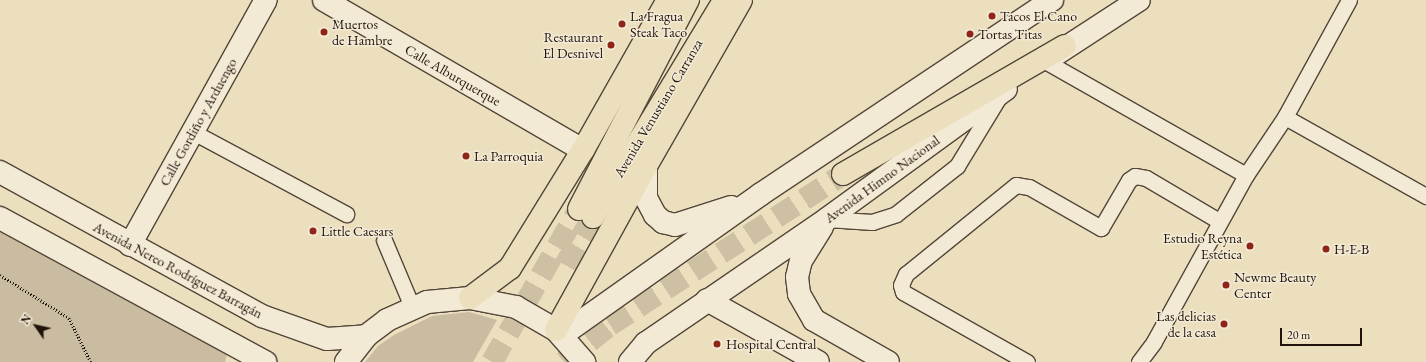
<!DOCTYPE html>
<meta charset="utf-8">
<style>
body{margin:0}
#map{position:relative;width:1426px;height:362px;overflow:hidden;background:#ecdfbe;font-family:"EB Garamond",serif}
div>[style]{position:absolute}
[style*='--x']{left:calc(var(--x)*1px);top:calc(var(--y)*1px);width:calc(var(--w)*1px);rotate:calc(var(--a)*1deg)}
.green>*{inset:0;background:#c9bca0}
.primary-tunnel>*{height:22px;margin-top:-11px;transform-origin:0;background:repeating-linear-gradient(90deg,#cdc0a3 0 22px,transparent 0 33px)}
.path>*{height:2.5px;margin-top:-1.25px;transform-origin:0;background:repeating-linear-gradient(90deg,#20130c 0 1px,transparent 0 3px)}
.roads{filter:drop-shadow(1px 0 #534638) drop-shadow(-1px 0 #534638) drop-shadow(0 1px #534638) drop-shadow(0 -1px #534638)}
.lane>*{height:15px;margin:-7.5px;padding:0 7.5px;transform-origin:7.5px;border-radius:7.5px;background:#f3ead5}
.street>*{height:22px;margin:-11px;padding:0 11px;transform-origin:11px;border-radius:11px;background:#f3ead5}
.secondary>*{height:22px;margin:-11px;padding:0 11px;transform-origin:11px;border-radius:11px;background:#f3ead5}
.primary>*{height:22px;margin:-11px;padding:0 11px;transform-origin:11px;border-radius:11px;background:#ecdfbe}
.dots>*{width:11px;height:11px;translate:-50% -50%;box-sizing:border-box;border:2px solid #f3ead5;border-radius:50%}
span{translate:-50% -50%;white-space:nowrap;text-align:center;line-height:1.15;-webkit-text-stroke:3px #f3ead5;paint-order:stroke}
.poi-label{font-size:14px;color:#20130c}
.left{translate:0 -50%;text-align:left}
.right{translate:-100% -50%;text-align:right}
.street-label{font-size:14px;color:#20130c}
.north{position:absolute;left:16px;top:306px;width:40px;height:40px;-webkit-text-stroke:3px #f3ead5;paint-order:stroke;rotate:304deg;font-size:11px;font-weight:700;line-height:16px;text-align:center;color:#20130c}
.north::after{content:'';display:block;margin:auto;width:14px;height:18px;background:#20130c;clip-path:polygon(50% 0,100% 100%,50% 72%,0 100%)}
.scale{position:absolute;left:1280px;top:328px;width:82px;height:18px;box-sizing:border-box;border:2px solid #20130c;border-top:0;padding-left:5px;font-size:12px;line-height:14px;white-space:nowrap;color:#20130c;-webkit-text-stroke:3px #f3ead5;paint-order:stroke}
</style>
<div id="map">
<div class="green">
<div style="clip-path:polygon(0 232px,227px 355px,225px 362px,0 362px)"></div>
<div style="clip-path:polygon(469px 312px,497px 320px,473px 362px,365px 362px,378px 346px,394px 335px,432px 316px)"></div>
</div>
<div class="primary-tunnel">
<div style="--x:565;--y:265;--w:56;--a:-59.7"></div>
<div style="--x:492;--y:362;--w:176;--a:-60.4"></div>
<div style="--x:564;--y:362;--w:59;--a:-38.8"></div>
<div style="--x:610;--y:325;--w:278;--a:-32.9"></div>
</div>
<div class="path">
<div style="--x:0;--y:275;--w:81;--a:31.9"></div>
<div style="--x:69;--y:318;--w:49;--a:63.4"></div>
</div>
<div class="roads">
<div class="lane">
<div style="--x:1349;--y:0;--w:133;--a:118.7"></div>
<div style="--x:1285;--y:117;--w:162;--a:29.3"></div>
<div style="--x:1045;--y:61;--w:231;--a:29.6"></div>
<div style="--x:1246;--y:175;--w:191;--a:118.9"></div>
<div style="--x:1154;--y:342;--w:25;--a:127"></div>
<div style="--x:193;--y:132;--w:174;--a:28.2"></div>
<div style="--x:1246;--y:175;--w:70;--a:-56.1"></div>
<div style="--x:827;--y:219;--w:45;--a:3.8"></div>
<div style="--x:872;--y:222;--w:25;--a:-18"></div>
<div style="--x:896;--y:214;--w:78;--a:-38.2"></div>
<div style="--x:957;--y:166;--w:81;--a:-58.7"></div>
<div style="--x:384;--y:240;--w:75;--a:67.2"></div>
<div style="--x:1027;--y:362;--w:142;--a:-150.6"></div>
<div style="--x:903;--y:292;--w:7;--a:-106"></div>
<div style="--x:901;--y:285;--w:12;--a:-66"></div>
<div style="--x:906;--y:274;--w:141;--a:-39"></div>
<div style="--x:1016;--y:185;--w:13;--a:9"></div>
<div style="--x:1029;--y:187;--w:83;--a:29.7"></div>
<div style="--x:1101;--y:228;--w:56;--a:-59.7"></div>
<div style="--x:1129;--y:180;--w:7;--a:-34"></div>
<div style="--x:1135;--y:176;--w:11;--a:10"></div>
<div style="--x:1146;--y:178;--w:85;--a:30.5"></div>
</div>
<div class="street">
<div style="--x:324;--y:0;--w:299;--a:30.1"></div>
<div style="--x:130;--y:245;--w:280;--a:-61"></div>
</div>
<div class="secondary">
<div style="--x:1050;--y:58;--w:106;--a:-33.1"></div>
<div style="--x:646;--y:166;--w:32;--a:90"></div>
<div style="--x:646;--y:198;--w:19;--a:62"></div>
<div style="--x:655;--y:215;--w:11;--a:41"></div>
<div style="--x:663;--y:222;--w:12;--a:14"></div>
<div style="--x:675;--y:225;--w:59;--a:-17.8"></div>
<div style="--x:0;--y:172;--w:299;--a:28.8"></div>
<div style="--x:262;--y:316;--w:69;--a:19.5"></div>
<div style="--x:327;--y:339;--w:39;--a:-4"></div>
<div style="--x:0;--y:218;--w:302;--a:28.5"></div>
<div style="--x:822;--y:227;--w:39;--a:122"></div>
<div style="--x:801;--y:260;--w:17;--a:103"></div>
<div style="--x:797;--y:277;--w:17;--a:83"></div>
<div style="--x:799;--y:294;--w:30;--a:60"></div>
<div style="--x:814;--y:320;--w:85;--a:29.6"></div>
<div style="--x:707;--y:300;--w:127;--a:29.2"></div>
<div style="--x:562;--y:335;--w:244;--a:-35.3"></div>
<div style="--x:761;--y:194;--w:350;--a:-33.7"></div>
<div style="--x:346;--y:362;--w:33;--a:-52"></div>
<div style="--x:366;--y:336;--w:26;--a:-37"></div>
<div style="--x:387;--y:320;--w:44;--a:-24.2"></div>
<div style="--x:427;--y:302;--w:43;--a:-5.3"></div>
<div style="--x:470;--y:298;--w:47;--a:11.1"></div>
<div style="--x:516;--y:307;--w:46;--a:29.9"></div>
<div style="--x:556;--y:330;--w:43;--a:48.8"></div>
<div style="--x:630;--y:362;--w:25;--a:-50"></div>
<div style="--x:646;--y:343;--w:219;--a:-34.4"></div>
<div style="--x:827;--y:219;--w:221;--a:-36"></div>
</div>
<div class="primary">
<div style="--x:843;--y:174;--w:256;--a:-30"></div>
<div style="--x:579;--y:209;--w:236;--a:-62.5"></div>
<div style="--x:593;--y:217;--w:253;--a:-58.8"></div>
<div style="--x:470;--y:298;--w:50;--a:-36.9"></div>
<div style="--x:510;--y:268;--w:139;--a:-58.3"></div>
<div style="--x:583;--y:150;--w:172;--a:-60.5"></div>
<div style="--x:556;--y:330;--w:187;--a:-61.2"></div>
<div style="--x:646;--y:166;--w:191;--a:-60.2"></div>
</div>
</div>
<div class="dots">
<div style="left:992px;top:16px;background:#8f2418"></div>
<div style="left:622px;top:24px;background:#8f2418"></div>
<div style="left:324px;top:32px;background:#8f2418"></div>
<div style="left:970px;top:34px;background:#8f2418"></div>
<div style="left:611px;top:45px;background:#8f2418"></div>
<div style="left:466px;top:156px;background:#8f2418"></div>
<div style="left:313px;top:231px;background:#8f2418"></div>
<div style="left:1250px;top:246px;background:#8f2418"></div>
<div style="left:1326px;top:249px;background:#8f2418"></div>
<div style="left:1226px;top:285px;background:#8f2418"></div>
<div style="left:1224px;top:324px;background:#8f2418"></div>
<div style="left:717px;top:344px;background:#8f2418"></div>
</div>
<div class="poi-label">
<span class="left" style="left:630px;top:24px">La Fragua<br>Steak Taco</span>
<span class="left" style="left:1000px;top:16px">Tacos El Cano</span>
<span class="left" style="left:332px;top:32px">Muertos<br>de Hambre</span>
<span class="left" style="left:978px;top:34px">Tortas Titas</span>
<span class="right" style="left:603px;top:45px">Restaurant<br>El Desnivel</span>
<span class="left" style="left:474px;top:156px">La Parroquia</span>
<span class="left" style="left:321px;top:231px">Little Caesars</span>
<span class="right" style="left:1242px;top:246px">Estudio Reyna<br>Estética</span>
<span class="left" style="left:1334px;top:249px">H-E-B</span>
<span class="left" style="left:1234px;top:285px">Newme Beauty<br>Center</span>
<span class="right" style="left:1216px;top:324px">Las delicias<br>de la casa</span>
<span class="left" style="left:726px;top:344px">Hospital Central</span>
</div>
<div class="street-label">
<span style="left:453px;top:75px;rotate:30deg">Calle Alburquerque</span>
<span style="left:658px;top:108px;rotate:-59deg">Avenida Venustiano Carranza</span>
<span style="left:198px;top:122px;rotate:-61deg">Calle Gordiño y Arduengo</span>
<span style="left:882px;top:179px;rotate:-36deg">Avenida Himno Nacional</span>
<span style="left:178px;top:270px;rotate:28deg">Avenida Nereo Rodríguez Barragán</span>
</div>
<div class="north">N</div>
<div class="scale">20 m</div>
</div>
